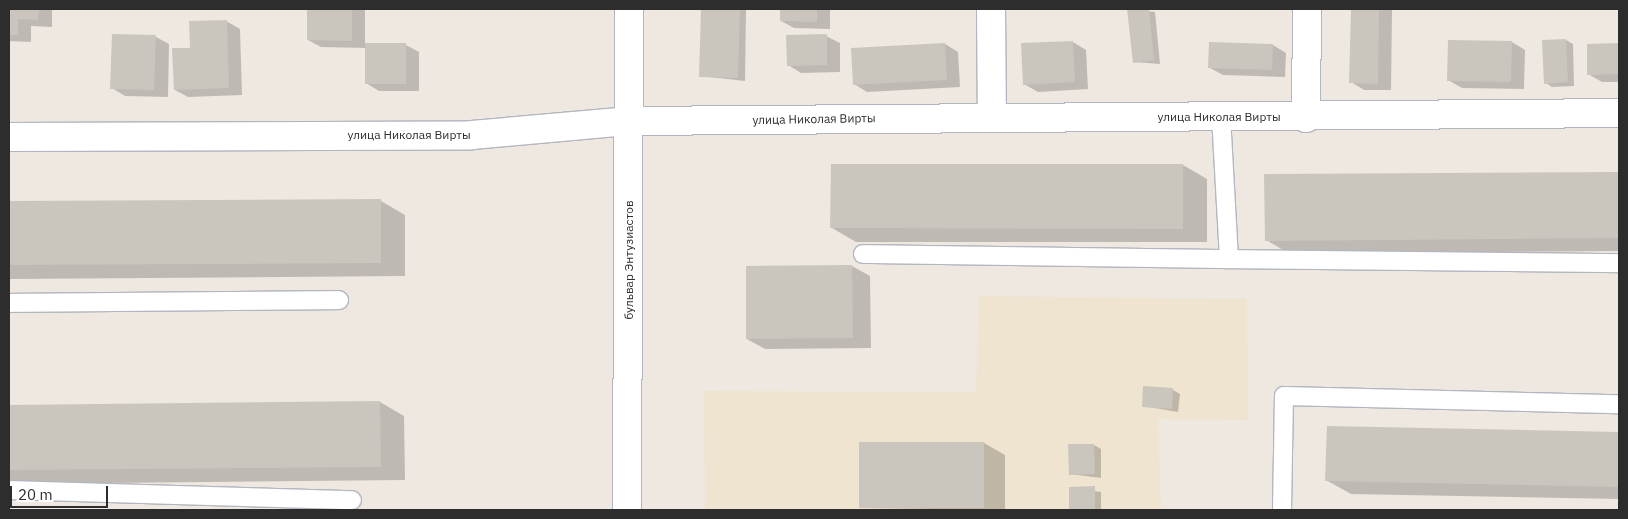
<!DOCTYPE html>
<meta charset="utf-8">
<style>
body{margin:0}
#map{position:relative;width:1628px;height:519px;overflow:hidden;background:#eee8e0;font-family:"IBM Plex Sans",sans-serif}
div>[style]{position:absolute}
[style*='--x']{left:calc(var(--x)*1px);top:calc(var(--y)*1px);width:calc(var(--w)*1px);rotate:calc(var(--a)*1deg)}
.education>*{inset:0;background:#efe4d0}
.shadow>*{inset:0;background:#0003}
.building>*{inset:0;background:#cac6be}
.roads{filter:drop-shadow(1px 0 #b3b6c0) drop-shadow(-1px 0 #b3b6c0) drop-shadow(0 1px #b3b6c0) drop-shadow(0 -1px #b3b6c0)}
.lane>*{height:18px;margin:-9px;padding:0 9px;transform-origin:9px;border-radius:9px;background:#fff}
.street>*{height:28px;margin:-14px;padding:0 14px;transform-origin:14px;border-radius:14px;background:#fff}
.secondary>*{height:28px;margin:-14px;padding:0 14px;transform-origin:14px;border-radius:14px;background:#fff}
span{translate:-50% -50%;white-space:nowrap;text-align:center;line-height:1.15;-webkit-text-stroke:4.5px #fff;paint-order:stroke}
.street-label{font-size:12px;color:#2d2d2d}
.frame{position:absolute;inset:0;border:10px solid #2d2d2d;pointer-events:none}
.scale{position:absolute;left:10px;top:486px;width:98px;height:22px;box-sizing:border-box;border:2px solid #2d2d2d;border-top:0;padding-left:6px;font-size:15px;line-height:18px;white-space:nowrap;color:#2d2d2d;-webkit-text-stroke:4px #fff;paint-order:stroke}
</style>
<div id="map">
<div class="education">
<div style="clip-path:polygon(979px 296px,1247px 299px,1248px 420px,1158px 419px,1161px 510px,705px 510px,704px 391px,976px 392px)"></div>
</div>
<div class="shadow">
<div style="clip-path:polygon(9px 9px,52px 9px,52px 27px,31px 26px,31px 42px,9px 41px)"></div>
<div style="clip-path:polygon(308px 9px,365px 9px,365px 44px,406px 45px,419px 52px,419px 91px,379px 91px,366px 83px,367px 48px,321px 47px,308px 40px)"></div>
<div style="clip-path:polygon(702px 9px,746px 10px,745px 81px,700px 76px)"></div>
<div style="clip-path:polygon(781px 9px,830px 9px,830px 29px,794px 28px,781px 21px)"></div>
<div style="clip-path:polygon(1129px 9px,1155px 12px,1160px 64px,1134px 62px)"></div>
<div style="clip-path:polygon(1352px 9px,1392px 9px,1391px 90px,1364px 90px,1351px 82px)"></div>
<div style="clip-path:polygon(226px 21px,240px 29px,242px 95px,188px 97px,175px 90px,191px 49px)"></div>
<div style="clip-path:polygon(113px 35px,156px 37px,169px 44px,168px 97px,125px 96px,112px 88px)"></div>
<div style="clip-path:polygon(826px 36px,840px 43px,840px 72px,801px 73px,788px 65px)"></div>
<div style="clip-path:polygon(1566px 40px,1573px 44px,1574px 86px,1552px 87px,1546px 83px)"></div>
<div style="clip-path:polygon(1073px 42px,1086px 50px,1088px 89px,1038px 92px,1024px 84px)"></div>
<div style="clip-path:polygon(1512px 42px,1525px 50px,1524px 89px,1462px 88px,1448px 80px)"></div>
<div style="clip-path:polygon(945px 44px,958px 52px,960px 87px,867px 92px,854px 84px)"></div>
<div style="clip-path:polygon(1273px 45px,1286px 53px,1285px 77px,1223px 75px,1210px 68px)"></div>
<div style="clip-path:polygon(1588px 45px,1619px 45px,1619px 82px,1602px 82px,1588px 74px)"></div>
<div style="clip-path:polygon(1183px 165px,1207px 179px,1207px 242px,856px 242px,832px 228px)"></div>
<div style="clip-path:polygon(1619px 173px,1619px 251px,1290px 254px,1266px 240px,1265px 176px)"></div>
<div style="clip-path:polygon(381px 201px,405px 215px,405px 276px,9px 279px,9px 203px)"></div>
<div style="clip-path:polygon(852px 266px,870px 276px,871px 348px,765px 349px,747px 339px,747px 267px)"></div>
<div style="clip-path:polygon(1173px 390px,1180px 394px,1178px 412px,1143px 406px)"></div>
<div style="clip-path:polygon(380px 402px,404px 416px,405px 480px,9px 484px,9px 406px)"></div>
<div style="clip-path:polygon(1328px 427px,1619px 433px,1619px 499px,1351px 494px,1326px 480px)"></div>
<div style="clip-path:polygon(984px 443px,1005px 455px,1005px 510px,860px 508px)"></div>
<div style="clip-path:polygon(1094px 445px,1101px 449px,1101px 478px,1070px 474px)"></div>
<div style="clip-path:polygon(1070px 488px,1101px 492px,1101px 510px,1070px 510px)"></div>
</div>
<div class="building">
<div style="clip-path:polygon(9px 9px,39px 9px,38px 20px,18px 19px,18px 35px,9px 35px)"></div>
<div style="clip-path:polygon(307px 9px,352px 9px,352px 41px,307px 40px)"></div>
<div style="clip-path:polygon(701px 9px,740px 9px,738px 78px,699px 77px)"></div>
<div style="clip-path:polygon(780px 9px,817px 9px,817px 22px,780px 21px)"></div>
<div style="clip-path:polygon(1127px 9px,1149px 9px,1154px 60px,1133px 63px)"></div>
<div style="clip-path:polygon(1351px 9px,1379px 9px,1378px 84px,1349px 83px)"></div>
<div style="clip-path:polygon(227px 20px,229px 88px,174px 90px,172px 48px,190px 48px,189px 21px)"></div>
<div style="clip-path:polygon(112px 34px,156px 35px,154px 90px,110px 89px)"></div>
<div style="clip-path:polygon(827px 34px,827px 65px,787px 66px,786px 35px)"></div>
<div style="clip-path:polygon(1566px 39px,1568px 82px,1544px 84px,1542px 40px)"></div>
<div style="clip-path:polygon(1448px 40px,1512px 41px,1511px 82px,1447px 81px)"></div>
<div style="clip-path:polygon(1073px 41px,1075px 82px,1023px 85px,1021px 43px)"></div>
<div style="clip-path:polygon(1209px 42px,1273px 44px,1272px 70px,1208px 68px)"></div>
<div style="clip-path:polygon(365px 43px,406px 43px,406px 84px,365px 84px)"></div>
<div style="clip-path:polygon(945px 43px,947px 80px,853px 85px,851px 48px)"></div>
<div style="clip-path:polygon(1619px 43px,1619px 74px,1587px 75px,1587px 44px)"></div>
<div style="clip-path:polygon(831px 164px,1183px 164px,1183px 229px,830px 228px)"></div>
<div style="clip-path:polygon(1619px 172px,1619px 238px,1265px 241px,1264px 174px)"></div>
<div style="clip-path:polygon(381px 199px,381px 263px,9px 265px,9px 201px)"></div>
<div style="clip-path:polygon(852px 265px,853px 338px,746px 339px,746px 266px)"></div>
<div style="clip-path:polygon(1143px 386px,1173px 388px,1172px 409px,1142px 407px)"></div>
<div style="clip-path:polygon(380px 401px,381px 467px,9px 470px,9px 405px)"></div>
<div style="clip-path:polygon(1327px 426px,1619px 432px,1619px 487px,1325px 481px)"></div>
<div style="clip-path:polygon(859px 442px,984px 442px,984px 508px,859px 508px)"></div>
<div style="clip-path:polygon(1068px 444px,1094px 444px,1095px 474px,1069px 475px)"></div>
<div style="clip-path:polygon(1095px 486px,1095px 510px,1069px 510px,1069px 487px)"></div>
</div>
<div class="roads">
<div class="lane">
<div style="--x:863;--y:254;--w:366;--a:0.8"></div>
<div style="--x:1229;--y:259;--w:143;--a:-93.2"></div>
<div style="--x:1229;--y:259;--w:390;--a:0.6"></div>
<div style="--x:9;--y:303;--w:330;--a:-0.5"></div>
<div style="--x:9;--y:490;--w:343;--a:1.7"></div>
<div style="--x:1282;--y:510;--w:114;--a:-89"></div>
<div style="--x:1284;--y:396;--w:335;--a:1.4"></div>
</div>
<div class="street">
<div style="--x:991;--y:9;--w:108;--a:89.5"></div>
<div style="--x:1306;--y:118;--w:109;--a:-89.5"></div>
<div style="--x:9;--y:137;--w:463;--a:-0.2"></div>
<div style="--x:472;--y:135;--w:159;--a:-5.1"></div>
<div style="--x:630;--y:121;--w:989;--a:-0.46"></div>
</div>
<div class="secondary">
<div style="--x:627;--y:510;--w:501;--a:-89.77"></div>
</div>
</div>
<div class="street-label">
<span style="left:1219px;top:117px">улица Николая Вирты</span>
<span style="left:814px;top:119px;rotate:-1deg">улица Николая Вирты</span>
<span style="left:409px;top:135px">улица Николая Вирты</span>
<span style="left:629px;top:260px;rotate:-90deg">бульвар Энтузиастов</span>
</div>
<div class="frame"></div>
<div class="scale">20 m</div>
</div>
